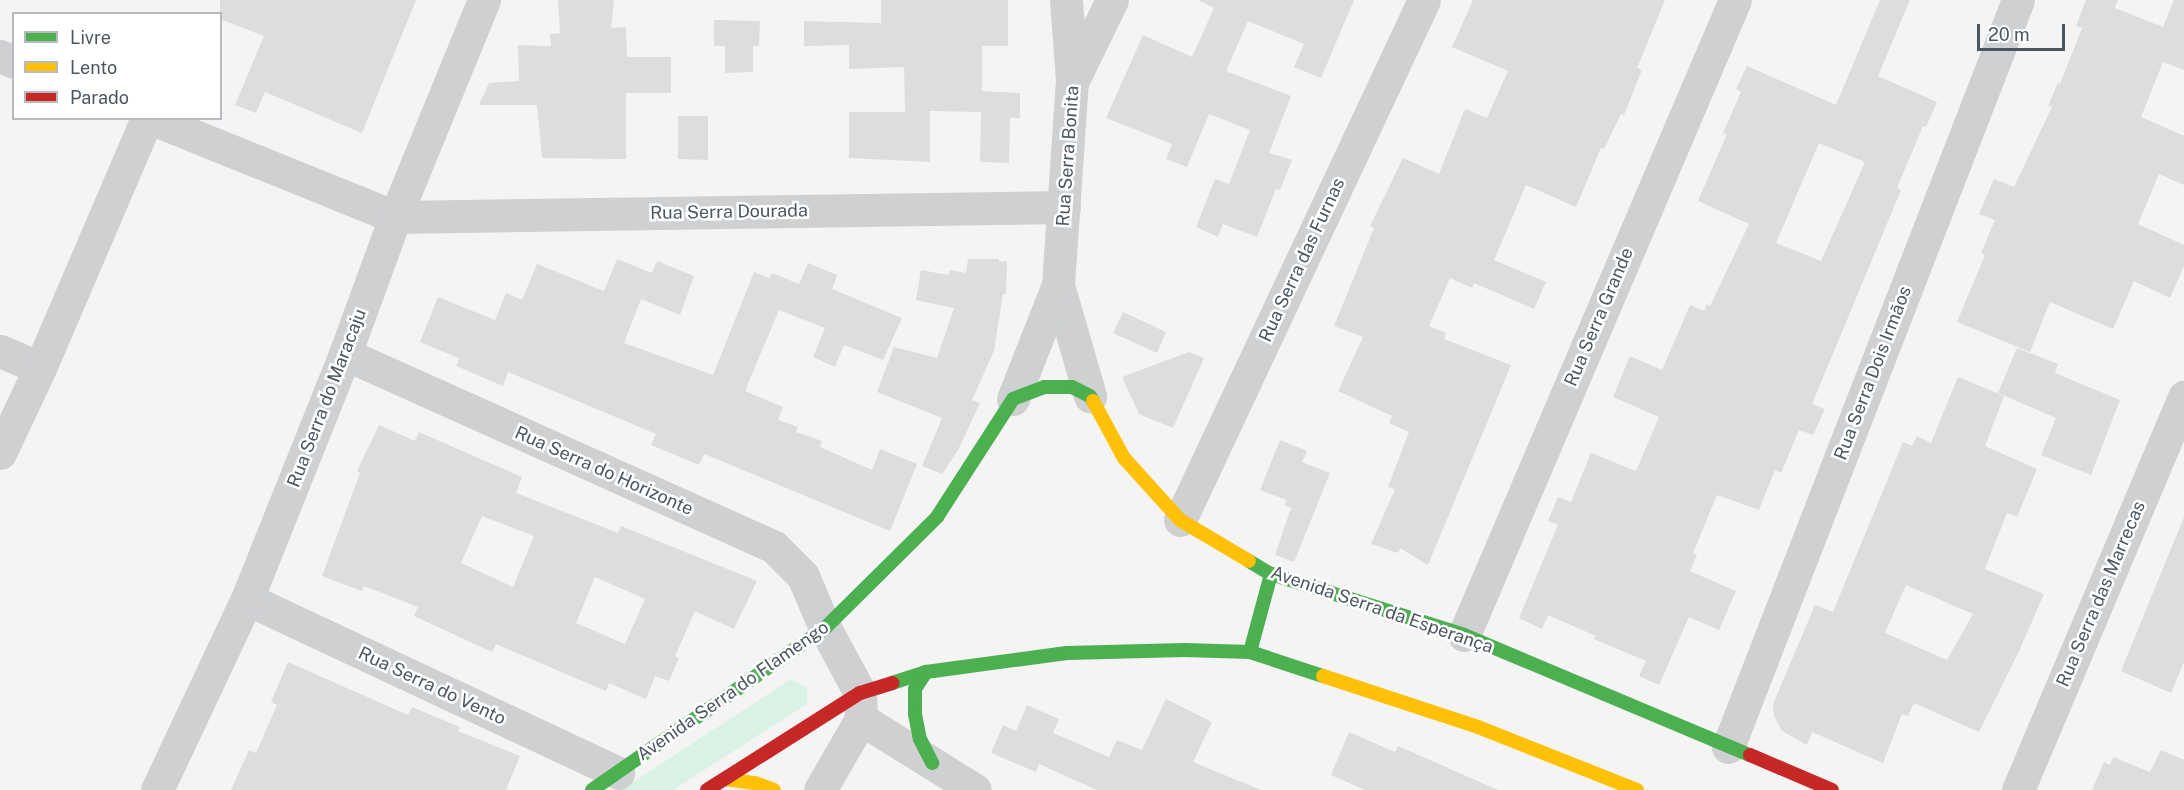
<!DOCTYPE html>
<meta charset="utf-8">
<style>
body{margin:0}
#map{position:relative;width:2184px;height:790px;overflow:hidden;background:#f4f4f4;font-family:"Public Sans",sans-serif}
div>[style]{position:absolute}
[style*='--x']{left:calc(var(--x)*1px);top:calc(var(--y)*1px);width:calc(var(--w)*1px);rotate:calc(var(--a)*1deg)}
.green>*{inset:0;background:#d9f2e3}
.building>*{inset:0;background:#ddddde}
.street>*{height:33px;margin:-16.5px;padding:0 16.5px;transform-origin:16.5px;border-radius:16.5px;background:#ced0d2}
.fast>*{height:14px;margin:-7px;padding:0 7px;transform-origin:7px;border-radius:7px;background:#4caf50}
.slow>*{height:14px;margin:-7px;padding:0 7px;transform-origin:7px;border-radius:7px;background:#ffc107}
.jam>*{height:14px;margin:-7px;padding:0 7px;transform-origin:7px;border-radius:7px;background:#c62828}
span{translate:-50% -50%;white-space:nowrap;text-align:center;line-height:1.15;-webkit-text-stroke:5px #fff;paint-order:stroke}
.street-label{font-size:18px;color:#4a5661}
.legend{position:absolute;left:12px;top:12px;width:210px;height:108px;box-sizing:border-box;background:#fff;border:2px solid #b7bbc0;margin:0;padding:8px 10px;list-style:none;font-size:18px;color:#4a5661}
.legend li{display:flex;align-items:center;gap:12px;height:30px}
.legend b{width:30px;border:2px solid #b7bbc0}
.scale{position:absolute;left:1977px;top:24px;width:88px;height:27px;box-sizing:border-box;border:3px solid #4a5661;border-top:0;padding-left:8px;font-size:18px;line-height:21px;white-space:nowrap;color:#4a5661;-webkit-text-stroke:4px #fff;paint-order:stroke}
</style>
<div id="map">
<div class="green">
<div style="clip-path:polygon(791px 679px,807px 688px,807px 704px,673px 790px,621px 790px)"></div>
</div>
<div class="building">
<div style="clip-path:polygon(220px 0,416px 0,362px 133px,265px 92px,256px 113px,235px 105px,264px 36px,220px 19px)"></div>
<div style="clip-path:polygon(558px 0,614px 0,611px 28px,626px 27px,627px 57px,671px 57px,671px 93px,626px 93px,626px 159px,542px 158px,537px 105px,479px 105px,489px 83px,519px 81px,518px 45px,551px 46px,550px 34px,560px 33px)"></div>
<div style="clip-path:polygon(881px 0,1008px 0,1008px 46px,982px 46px,982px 91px,1020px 93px,1020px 118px,1010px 118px,1009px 163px,980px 162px,981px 112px,930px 111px,930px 162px,849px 158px,849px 112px,905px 112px,904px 67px,849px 69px,849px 45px,804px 46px,804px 21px,881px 23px)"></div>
<div style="clip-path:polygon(1198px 0,1354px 0,1321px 78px,1294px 67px,1304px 44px,1248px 21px,1226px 71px,1291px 96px,1269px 153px,1292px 160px,1280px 190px,1276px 189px,1257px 237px,1223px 224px,1218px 237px,1196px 227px,1215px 179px,1229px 184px,1250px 130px,1209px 114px,1187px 167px,1166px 159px,1172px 144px,1106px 118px,1143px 35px,1192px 57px,1214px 8px)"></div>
<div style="clip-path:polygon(1473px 0,1665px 0,1637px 68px,1642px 70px,1624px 115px,1621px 114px,1604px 149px,1601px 148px,1576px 207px,1526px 185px,1494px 260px,1546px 282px,1534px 309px,1474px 283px,1472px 288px,1450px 278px,1429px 326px,1446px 333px,1444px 339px,1511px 365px,1428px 565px,1400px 548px,1398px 553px,1371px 544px,1395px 489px,1388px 487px,1409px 432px,1389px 423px,1392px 416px,1338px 391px,1363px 337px,1334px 326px,1374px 228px,1370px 226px,1403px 158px,1439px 174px,1465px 109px,1487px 118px,1508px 71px,1452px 47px)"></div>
<div style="clip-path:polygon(evenodd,1880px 0,1910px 0,1878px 76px,1937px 102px,1926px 127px,1923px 126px,1897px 188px,1901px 190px,1812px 404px,1825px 409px,1813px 435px,1799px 430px,1781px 473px,1775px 470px,1759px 510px,1717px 495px,1693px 553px,1697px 555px,1690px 571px,1736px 591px,1719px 630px,1689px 617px,1659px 685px,1639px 676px,1646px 661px,1594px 639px,1596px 636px,1548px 615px,1542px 629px,1519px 618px,1558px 525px,1548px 521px,1558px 497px,1571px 502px,1591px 453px,1636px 471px,1659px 417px,1613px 397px,1630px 356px,1662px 370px,1690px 305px,1704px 311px,1707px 304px,1710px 306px,1749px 224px,1698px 201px,1727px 134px,1723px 133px,1741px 92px,1736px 89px,1747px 66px,1836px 105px,1880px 0,1819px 143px,1865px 162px,1821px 261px,1776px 243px,1819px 143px)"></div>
<div style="clip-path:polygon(2086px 0,2118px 0,2115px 8px,2163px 27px,2174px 0,2184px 0,2184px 70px,2163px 62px,2141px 117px,2184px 136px,2184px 185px,2159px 174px,2138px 224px,2184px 245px,2184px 266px,2170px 298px,2134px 281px,2113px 329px,2050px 302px,2030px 352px,1957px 322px,1985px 255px,1981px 253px,1995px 220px,1979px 214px,1994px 179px,2014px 187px,2052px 107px,2048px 106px,2058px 83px,2060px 84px,2082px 28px,2076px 26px)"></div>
<div style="clip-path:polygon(714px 20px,760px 21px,759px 46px,753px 46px,753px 72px,725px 73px,725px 46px,714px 46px)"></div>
<div style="clip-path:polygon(678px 116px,708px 116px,708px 160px,678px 159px)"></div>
<div style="clip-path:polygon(617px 259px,652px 273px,657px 261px,694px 276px,680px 315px,641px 299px,624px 343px,713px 375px,754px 272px,770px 278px,772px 273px,799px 284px,808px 263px,837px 275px,832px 289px,902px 318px,883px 360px,844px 345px,835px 367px,813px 357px,825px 328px,779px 310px,745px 391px,783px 407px,778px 420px,798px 427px,796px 432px,822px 441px,820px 447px,872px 470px,880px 449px,917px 464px,890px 531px,704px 454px,699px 465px,651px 445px,656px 434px,508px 372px,503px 386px,456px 366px,459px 358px,420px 342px,438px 297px,495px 320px,506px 293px,522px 300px,537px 264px,604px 291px)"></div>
<div style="clip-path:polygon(968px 259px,999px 259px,999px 262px,1007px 261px,1006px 294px,1003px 294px,994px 351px,972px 400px,980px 403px,958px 450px,942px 474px,922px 466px,942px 418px,877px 392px,894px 347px,937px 358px,954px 308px,916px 300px,921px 270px,948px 275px,950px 270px,966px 273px)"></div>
<div style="clip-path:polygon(1123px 312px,1166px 332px,1157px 353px,1113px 333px)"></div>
<div style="clip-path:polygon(2017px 348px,2058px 364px,2055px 373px,2120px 400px,2091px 475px,2041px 455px,2056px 418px,1998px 393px)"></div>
<div style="clip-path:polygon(1189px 352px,1204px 358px,1173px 428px,1139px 414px,1122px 377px)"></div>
<div style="clip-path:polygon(evenodd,1958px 377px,2004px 396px,1985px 446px,2037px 469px,2017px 517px,2007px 513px,1985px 569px,2044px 594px,2020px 649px,1979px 732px,1914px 703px,1908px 716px,1902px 714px,1883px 763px,1812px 732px,1807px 745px,1782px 731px,1774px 716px,1773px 704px,1815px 605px,1833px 612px,1903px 442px,1912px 446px,1917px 436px,1931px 443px,1958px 377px,1906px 585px,1973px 614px,1947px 660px,1885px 633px,1906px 585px)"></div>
<div style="clip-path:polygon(evenodd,379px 425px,415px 441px,419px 432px,522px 477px,516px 493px,618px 533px,621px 526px,757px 581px,734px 629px,695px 611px,675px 656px,679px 658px,669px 681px,655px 676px,646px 699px,609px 683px,606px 691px,496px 644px,492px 652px,414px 616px,418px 607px,364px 586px,362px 591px,322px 576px,360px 473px,357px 471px,379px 425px,482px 516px,534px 536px,513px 587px,461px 563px,482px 516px,379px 425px,595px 577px,645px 599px,625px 644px,576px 623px,595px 577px)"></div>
<div style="clip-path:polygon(1280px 440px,1307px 451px,1302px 462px,1330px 473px,1294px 562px,1275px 555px,1291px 508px,1284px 505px,1287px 500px,1260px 490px)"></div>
<div style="clip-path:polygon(2184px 517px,2184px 662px,2171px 693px,2121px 671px)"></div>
<div style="clip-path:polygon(288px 662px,408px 715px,412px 707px,460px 727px,458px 731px,520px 756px,506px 790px,231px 790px,249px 750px,256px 753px,277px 705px,271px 702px)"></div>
<div style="clip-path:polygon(1166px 699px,1212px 722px,1193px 762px,1261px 790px,1097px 790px,1039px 764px,1036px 772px,991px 753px,1003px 725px,1016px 731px,1027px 705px,1059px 719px,1053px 733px,1109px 757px,1117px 740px,1142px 750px)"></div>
<div style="clip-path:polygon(1349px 732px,1395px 752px,1398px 746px,1498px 790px,1365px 790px,1331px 775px)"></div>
<div style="clip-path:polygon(2161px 750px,2184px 760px,2184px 790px,2092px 790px,2104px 762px,2110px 765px,2113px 757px,2150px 772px)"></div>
</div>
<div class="street">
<div style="--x:1066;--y:0;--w:80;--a:85.7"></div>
<div style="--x:0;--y:56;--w:15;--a:23"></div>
<div style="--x:150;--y:118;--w:264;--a:22"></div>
<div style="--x:395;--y:217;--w:669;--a:-0.86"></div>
<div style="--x:1058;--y:285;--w:116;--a:73.9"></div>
<div style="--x:0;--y:351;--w:43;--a:23"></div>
<div style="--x:345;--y:354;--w:470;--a:24.2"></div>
<div style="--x:774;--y:547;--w:41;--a:45"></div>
<div style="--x:803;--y:576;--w:56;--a:67.1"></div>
<div style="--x:825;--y:628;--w:74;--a:61.7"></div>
<div style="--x:860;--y:693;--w:26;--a:88"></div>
<div style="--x:861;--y:719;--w:134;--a:31.9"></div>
<div style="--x:1013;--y:399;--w:123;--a:-68.5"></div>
<div style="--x:1058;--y:285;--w:203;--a:-86.1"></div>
<div style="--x:1072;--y:82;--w:91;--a:-64"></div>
<div style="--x:0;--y:453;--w:94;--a:-64.8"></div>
<div style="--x:40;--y:368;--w:272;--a:-66.8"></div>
<div style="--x:1180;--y:520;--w:574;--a:-64.86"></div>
<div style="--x:247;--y:599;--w:410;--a:25.1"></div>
<div style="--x:1464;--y:635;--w:690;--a:-66.89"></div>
<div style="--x:1728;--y:747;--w:801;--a:-68.78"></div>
<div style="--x:157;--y:790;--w:211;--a:-64.8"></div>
<div style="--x:247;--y:599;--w:264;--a:-68.2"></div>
<div style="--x:345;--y:354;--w:146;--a:-69.9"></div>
<div style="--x:395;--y:217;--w:235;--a:-67.7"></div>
<div style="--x:820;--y:790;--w:82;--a:-60"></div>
<div style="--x:2018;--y:790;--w:427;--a:-67.1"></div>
</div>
<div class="fast">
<div style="--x:1249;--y:561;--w:26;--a:31"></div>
<div style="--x:1271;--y:574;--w:202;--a:17.5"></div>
<div style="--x:1464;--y:635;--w:310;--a:22.8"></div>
<div style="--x:1250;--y:652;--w:81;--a:-74.9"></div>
<div style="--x:926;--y:672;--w:20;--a:123"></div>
<div style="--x:915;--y:689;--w:25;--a:90"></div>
<div style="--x:915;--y:714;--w:25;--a:79"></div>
<div style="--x:920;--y:739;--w:27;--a:63"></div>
<div style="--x:892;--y:683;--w:36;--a:-18"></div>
<div style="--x:926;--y:672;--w:142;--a:-7.7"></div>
<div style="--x:1067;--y:653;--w:118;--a:-1.5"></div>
<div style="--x:1185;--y:650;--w:65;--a:1.8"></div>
<div style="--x:1250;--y:652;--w:77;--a:18.2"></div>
<div style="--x:592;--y:790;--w:284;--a:-34.8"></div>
<div style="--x:825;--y:628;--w:158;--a:-44.7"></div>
<div style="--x:937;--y:517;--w:140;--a:-57.2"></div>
<div style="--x:1013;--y:399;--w:33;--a:-21"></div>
<div style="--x:1044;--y:387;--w:28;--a:0"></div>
<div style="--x:1072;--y:387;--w:20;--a:27"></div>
<div style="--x:1090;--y:396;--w:6;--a:59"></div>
</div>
<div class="slow">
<div style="--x:1093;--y:401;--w:65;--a:61.5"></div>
<div style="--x:1124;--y:458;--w:84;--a:47.9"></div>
<div style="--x:1180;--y:520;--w:80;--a:30.7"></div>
<div style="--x:1323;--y:676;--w:163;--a:18.2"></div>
<div style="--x:1478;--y:727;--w:171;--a:21.6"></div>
<div style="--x:725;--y:779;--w:30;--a:8"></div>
<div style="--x:755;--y:783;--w:20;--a:20"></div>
</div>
<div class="jam">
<div style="--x:1750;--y:755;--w:89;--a:23.1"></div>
<div style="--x:707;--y:790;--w:181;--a:-32.4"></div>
<div style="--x:860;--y:693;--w:34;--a:-17"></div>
</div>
<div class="street-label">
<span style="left:1068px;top:156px;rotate:-86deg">Rua Serra Bonita</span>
<span style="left:729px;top:212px;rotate:-1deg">Rua Serra Dourada</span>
<span style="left:1302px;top:260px;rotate:-65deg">Rua Serra das Furnas</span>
<span style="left:1599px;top:317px;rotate:-67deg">Rua Serra Grande</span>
<span style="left:1873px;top:373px;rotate:-69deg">Rua Serra Dois Irmãos</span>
<span style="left:327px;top:398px;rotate:-69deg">Rua Serra do Maracaju</span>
<span style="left:604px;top:471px;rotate:24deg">Rua Serra do Horizonte</span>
<span style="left:2101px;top:594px;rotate:-67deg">Rua Serra das Marrecas</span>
<span style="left:1382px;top:610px;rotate:19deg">Avenida Serra da Esperança</span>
<span style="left:432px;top:686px;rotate:25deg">Rua Serra do Vento</span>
<span style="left:733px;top:691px;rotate:-35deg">Avenida Serra do Flamengo</span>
</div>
<ul class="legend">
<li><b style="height:8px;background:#4caf50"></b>Livre</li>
<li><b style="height:8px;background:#ffc107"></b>Lento</li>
<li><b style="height:8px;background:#c62828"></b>Parado</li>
</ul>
<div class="scale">20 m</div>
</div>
